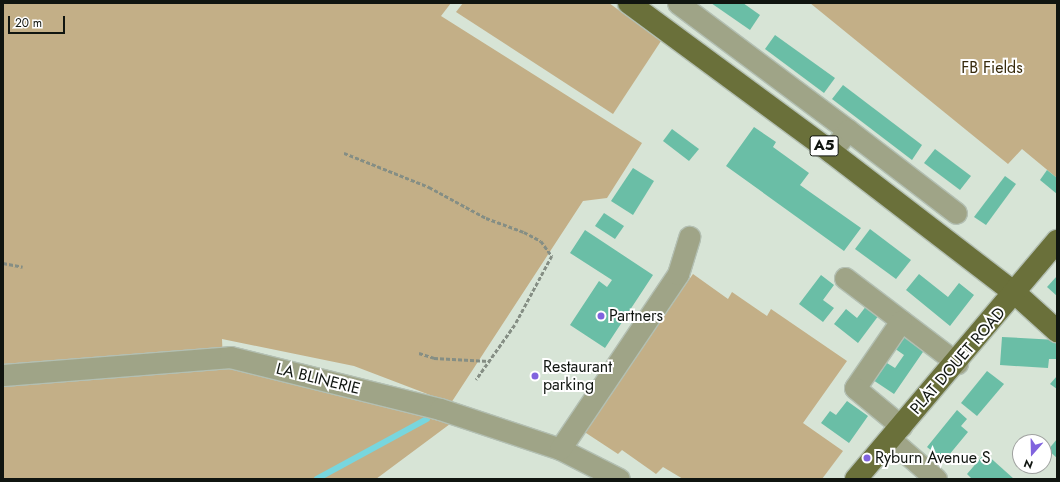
<!DOCTYPE html>
<style>
body{margin:0}
#map{position:relative;width:1060px;height:482px;overflow:hidden;background:#d7e4d6;font-family:Jost,sans-serif}
div>[style]{position:absolute}
[style*='--x']{left:calc(var(--x)*1px);top:calc(var(--y)*1px);width:calc(var(--w)*1px);rotate:calc(var(--a)*1deg)}
.green>*{inset:0;background:#c3af87}
.stream>*{height:5.5px;margin:-2.75px;padding:0 2.75px;transform-origin:2.75px;border-radius:2.75px;background:#78d6de}
.building>*{inset:0;background:#6abea6}
.path>*{height:2.5px;margin-top:-1.25px;transform-origin:0;background:repeating-linear-gradient(90deg,#858e84 0 4px,transparent 0 6px)}
.roads{filter:drop-shadow(1px 0 #b3bfb2) drop-shadow(-1px 0 #b3bfb2) drop-shadow(0 1px #b3bfb2) drop-shadow(0 -1px #b3bfb2)}
.minor>*{height:21px;margin:-10.5px;padding:0 10.5px;transform-origin:10.5px;border-radius:10.5px;background:#9fa487}
.major>*{height:22px;margin:-11px;padding:0 11px;transform-origin:11px;border-radius:11px;background:#6a703a}
.dots>*{width:11px;height:11px;translate:-50% -50%;box-sizing:border-box;border:2px solid #fff;border-radius:50%}
span{translate:-50% -50%;white-space:nowrap;text-align:center;line-height:1.15;-webkit-text-stroke:4px #fff;paint-order:stroke}
.shield-label span{padding:1px 3px;background:#fff;border:1px solid;border-radius:3px;-webkit-text-stroke-width:0}
.shield-label{font-size:15px;color:#101510;font-weight:700}
.park-label{font-size:16px;color:#382b0d}
.poi-label{font-size:16px;color:#101510}
.left{translate:0 -50%;text-align:left}
.street-label{font-size:16px;color:#101510}
.frame{position:absolute;inset:0;border:4px solid #101510;pointer-events:none}
.north{position:absolute;left:1012px;top:434px;width:40px;height:40px;box-sizing:border-box;background:#fff;border:1px solid #9fa19f;border-radius:50%;rotate:200deg;font-size:11px;font-weight:700;line-height:16px;text-align:center;color:#101510}
.north::after{content:'';display:block;margin:auto;width:14px;height:18px;background:#8063de;clip-path:polygon(50% 0,100% 100%,50% 72%,0 100%)}
.scale{position:absolute;left:8px;top:16px;width:57px;height:18px;box-sizing:border-box;border:2px solid #101510;border-top:0;padding-left:5px;font-size:12px;line-height:14px;white-space:nowrap;color:#101510;-webkit-text-stroke:3px #fff;paint-order:stroke}
</style>
<div id="map">
<div class="green">
<div style="clip-path:polygon(3px 3px,451px 3px,441px 16px,642px 143px,607px 198px,583px 201px,451px 403px,354px 366px,222px 339px,223px 363px,450px 424px,376px 479px,3px 479px)"></div>
<div style="clip-path:polygon(463px 3px,609px 3px,661px 41px,613px 114px,456px 12px)"></div>
<div style="clip-path:polygon(810px 3px,1057px 3px,1057px 178px,1022px 149px,1008px 164px)"></div>
<div style="clip-path:polygon(693px 274px,728px 299px,732px 292px,767px 316px,771px 309px,847px 361px,803px 423px,843px 451px,822px 479px,683px 479px,663px 467px,656px 474px,622px 450px,618px 454px,583px 431px)"></div>
</div>
<div class="stream">
<div style="--x:317;--y:479;--w:125;--a:-28.6"></div>
</div>
<div class="building">
<div style="clip-path:polygon(711px 3px,743px 3px,760px 15px,750px 30px)"></div>
<div style="clip-path:polygon(775px 35px,835px 78px,824px 93px,765px 49px)"></div>
<div style="clip-path:polygon(843px 85px,922px 145px,912px 160px,832px 99px)"></div>
<div style="clip-path:polygon(754px 127px,776px 142px,773px 147px,809px 173px,800px 185px,861px 228px,844px 251px,726px 166px)"></div>
<div style="clip-path:polygon(672px 129px,699px 149px,689px 161px,663px 141px)"></div>
<div style="clip-path:polygon(935px 149px,971px 176px,960px 190px,924px 163px)"></div>
<div style="clip-path:polygon(633px 168px,654px 181px,633px 215px,611px 201px)"></div>
<div style="clip-path:polygon(1047px 170px,1057px 178px,1057px 194px,1040px 180px)"></div>
<div style="clip-path:polygon(1005px 176px,1016px 184px,986px 225px,974px 217px)"></div>
<div style="clip-path:polygon(604px 213px,624px 226px,615px 239px,595px 226px)"></div>
<div style="clip-path:polygon(870px 229px,911px 260px,896px 279px,855px 249px)"></div>
<div style="clip-path:polygon(585px 230px,653px 275px,605px 348px,570px 325px,599px 281px,607px 287px,612px 280px,570px 253px)"></div>
<div style="clip-path:polygon(919px 274px,948px 297px,959px 283px,974px 295px,950px 326px,906px 290px)"></div>
<div style="clip-path:polygon(821px 275px,834px 285px,823px 300px,834px 308px,823px 322px,799px 304px)"></div>
<div style="clip-path:polygon(1057px 276px,1057px 296px,1047px 287px)"></div>
<div style="clip-path:polygon(867px 305px,879px 315px,858px 343px,834px 324px,846px 309px,857px 318px)"></div>
<div style="clip-path:polygon(904px 334px,925px 349px,894px 394px,870px 378px,882px 360px,895px 368px,904px 355px,894px 348px)"></div>
<div style="clip-path:polygon(1002px 337px,1057px 340px,1057px 359px,1049px 359px,1048px 368px,1000px 365px)"></div>
<div style="clip-path:polygon(987px 371px,1004px 384px,977px 416px,961px 403px)"></div>
<div style="clip-path:polygon(1057px 376px,1057px 389px,1050px 384px)"></div>
<div style="clip-path:polygon(847px 401px,868px 416px,849px 443px,821px 423px,830px 411px,836px 415px)"></div>
<div style="clip-path:polygon(957px 410px,967px 419px,961px 426px,968px 432px,944px 461px,927px 447px)"></div>
<div style="clip-path:polygon(1057px 439px,1057px 458px,1048px 450px)"></div>
<div style="clip-path:polygon(985px 453px,1014px 479px,972px 479px,967px 474px)"></div>
</div>
<div class="path">
<div style="--x:344;--y:153;--w:92;--a:21.8"></div>
<div style="--x:429;--y:187;--w:65;--a:28.5"></div>
<div style="--x:486;--y:218;--w:40;--a:20.2"></div>
<div style="--x:524;--y:232;--w:19;--a:28"></div>
<div style="--x:541;--y:241;--w:19;--a:54"></div>
<div style="--x:552;--y:256;--w:78;--a:118.2"></div>
<div style="--x:515;--y:325;--w:67;--a:125.3"></div>
<div style="--x:3;--y:263;--w:20;--a:11"></div>
<div style="--x:419;--y:353;--w:16;--a:18"></div>
<div style="--x:434;--y:358;--w:55;--a:3.1"></div>
</div>
<div class="roads">
<div class="minor">
<div style="--x:678;--y:3;--w:212;--a:36.8"></div>
<div style="--x:848;--y:130;--w:28;--a:128"></div>
<div style="--x:848;--y:130;--w:136;--a:37.5"></div>
<div style="--x:845;--y:278;--w:141;--a:37.2"></div>
<div style="--x:901;--y:321;--w:81;--a:124.5"></div>
<div style="--x:855;--y:388;--w:60;--a:39.6"></div>
<div style="--x:3;--y:375;--w:228;--a:-4.5"></div>
<div style="--x:230;--y:357;--w:216;--a:13.9"></div>
<div style="--x:440;--y:409;--w:126;--a:18.4"></div>
<div style="--x:560;--y:449;--w:66;--a:27"></div>
<div style="--x:890;--y:439;--w:61;--a:41"></div>
<div style="--x:560;--y:449;--w:211;--a:-56"></div>
<div style="--x:678;--y:274;--w:39;--a:-73"></div>
</div>
<div class="major">
<div style="--x:629;--y:3;--w:251;--a:36.4"></div>
<div style="--x:831;--y:152;--w:232;--a:37.5"></div>
<div style="--x:1015;--y:293;--w:57;--a:42.1"></div>
<div style="--x:856;--y:479;--w:312;--a:-49.8"></div>
</div>
</div>
<div class="dots">
<div style="left:601px;top:316px;background:#8063de"></div>
<div style="left:535px;top:376px;background:#8063de"></div>
<div style="left:867px;top:458px;background:#8063de"></div>
</div>
<div class="shield-label">
<span style="left:824px;top:146px">A5</span>
</div>
<div class="park-label">
<span style="left:992px;top:68px">FB Fields</span>
</div>
<div class="poi-label">
<span class="left" style="left:609px;top:316px">Partners</span>
<span class="left" style="left:543px;top:376px">Restaurant<br>parking</span>
<span class="left" style="left:875px;top:458px">Ryburn Avenue S</span>
</div>
<div class="street-label">
<span style="left:958px;top:361px;rotate:-49deg">PLAT DOUET ROAD</span>
<span style="left:318px;top:379px;rotate:14deg">LA BLINERIE</span>
</div>
<div class="frame"></div>
<div class="north">N</div>
<div class="scale">20 m</div>
</div>
